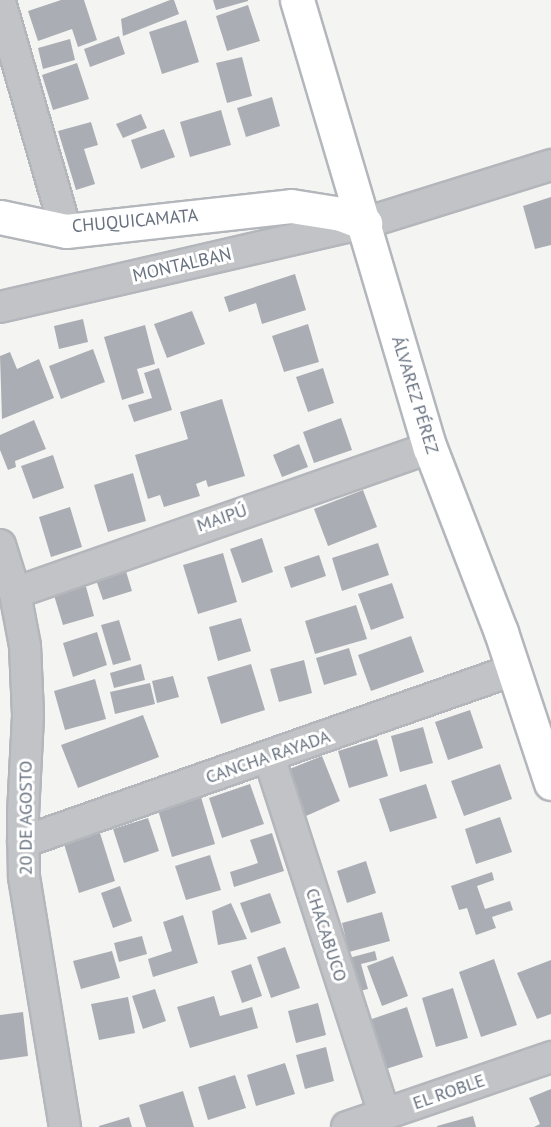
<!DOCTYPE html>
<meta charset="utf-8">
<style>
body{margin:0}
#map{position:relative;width:551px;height:1127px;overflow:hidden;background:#f4f5f2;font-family:"PT Sans",sans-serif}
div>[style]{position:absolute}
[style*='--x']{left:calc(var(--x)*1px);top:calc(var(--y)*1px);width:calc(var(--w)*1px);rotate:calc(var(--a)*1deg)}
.building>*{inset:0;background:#aaaeb4}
.roads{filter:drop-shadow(2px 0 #b3b6bb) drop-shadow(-2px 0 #b3b6bb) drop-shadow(0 2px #b3b6bb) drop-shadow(0 -2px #b3b6bb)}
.street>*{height:30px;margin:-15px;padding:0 15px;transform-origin:15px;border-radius:15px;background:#c1c3c6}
.secondary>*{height:33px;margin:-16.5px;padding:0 16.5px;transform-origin:16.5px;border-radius:16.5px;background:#fff}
span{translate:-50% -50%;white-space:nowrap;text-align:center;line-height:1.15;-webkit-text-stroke:6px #fff;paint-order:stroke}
.street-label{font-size:18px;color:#67717f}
</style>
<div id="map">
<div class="building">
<div style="clip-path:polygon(61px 0,84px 0,97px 40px,78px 47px,72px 29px,38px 41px,28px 11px)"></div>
<div style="clip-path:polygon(170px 0,174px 0,179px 14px,123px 36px,121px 19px)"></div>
<div style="clip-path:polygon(213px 0,248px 0,248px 1px,216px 10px)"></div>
<div style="clip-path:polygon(248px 5px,260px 41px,227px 51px,216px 16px)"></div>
<div style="clip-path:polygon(186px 20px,199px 62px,162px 74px,149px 32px)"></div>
<div style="clip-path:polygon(119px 36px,125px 54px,90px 67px,84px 49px)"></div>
<div style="clip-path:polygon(70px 39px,75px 60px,43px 69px,38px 48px)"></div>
<div style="clip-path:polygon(242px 57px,252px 96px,227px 103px,216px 63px)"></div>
<div style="clip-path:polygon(77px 63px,89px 99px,53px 110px,42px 75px)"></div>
<div style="clip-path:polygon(272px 97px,280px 126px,246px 137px,237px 108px)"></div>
<div style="clip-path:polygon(221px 110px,231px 145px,190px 157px,180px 122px)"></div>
<div style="clip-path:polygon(141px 114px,147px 128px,123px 138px,116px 124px)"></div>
<div style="clip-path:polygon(91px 122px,98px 145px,84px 149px,95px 184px,76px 190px,58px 131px)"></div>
<div style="clip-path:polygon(164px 129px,175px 157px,141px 169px,131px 140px)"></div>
<div style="clip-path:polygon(551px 197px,551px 245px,535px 249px,523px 206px)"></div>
<div style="clip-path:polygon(295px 274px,306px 310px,262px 324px,256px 303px,229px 312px,224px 297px)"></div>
<div style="clip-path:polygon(192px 311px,205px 344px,167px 358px,154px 324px)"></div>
<div style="clip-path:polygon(83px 319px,88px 342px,59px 349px,54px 326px)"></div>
<div style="clip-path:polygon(308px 324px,319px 362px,284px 372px,272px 336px)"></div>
<div style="clip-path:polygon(145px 325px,155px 364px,137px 369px,144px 393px,122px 400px,104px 337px)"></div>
<div style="clip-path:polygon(93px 349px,105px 382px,61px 399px,49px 366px)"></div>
<div style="clip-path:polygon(10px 352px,17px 369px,39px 359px,54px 398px,2px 419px,0 356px)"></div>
<div style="clip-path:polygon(159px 368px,172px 410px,134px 422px,128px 405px,152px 398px,144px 373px)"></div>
<div style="clip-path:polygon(323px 368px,334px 403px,308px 412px,296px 377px)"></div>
<div style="clip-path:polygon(222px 399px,245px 476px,208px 487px,206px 480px,196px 484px,200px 496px,164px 507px,160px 495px,148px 499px,135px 455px,188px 439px,180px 412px)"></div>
<div style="clip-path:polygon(341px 418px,352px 450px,314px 463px,303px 432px)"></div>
<div style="clip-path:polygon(34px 420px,46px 449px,15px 461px,16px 467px,8px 470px,0 450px,0 435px)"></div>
<div style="clip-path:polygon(299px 444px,308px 467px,282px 477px,273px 455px)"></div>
<div style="clip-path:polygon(53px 455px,64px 488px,33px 499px,21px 466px)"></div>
<div style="clip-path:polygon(133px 473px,146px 521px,108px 532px,94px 485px)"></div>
<div style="clip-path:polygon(363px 490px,377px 527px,328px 546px,314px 509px)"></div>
<div style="clip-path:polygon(70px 507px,82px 547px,51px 557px,39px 517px)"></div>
<div style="clip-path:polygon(262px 538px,273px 572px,242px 583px,230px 549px)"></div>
<div style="clip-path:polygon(378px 543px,389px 575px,342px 591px,332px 558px)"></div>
<div style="clip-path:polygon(223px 553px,237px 602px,198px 614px,183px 565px)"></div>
<div style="clip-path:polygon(319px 555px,326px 576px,291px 588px,284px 567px)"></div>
<div style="clip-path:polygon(125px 568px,132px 591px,103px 600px,95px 577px)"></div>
<div style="clip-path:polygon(85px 583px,94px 616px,63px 625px,53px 592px)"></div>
<div style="clip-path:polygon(392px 583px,404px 618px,371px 630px,358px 594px)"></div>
<div style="clip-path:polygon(356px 605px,367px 639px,315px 654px,305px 621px)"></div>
<div style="clip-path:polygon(241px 618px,251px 651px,218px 661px,209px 627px)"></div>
<div style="clip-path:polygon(119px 620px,131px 660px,113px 665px,101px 625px)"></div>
<div style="clip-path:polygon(97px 632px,107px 665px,73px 677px,63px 643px)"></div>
<div style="clip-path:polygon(411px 636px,424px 672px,371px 691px,358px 655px)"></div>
<div style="clip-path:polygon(349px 648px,357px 675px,324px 685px,316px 658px)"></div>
<div style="clip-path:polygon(304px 660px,312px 693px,279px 702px,270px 669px)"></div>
<div style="clip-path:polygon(141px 664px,145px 680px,114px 688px,110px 673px)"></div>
<div style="clip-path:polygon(251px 664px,265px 710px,221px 724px,207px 677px)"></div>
<div style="clip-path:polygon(173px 676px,179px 697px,157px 703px,152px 681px)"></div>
<div style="clip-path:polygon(95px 679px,106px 719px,65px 730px,54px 691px)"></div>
<div style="clip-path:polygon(150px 683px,155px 704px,115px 714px,110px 692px)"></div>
<div style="clip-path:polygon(470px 710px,483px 748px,448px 760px,435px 722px)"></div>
<div style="clip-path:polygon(143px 715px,159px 757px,78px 788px,61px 745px)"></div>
<div style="clip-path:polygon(423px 727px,433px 763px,400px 772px,391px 736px)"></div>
<div style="clip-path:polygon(377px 739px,388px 776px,349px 788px,338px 751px)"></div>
<div style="clip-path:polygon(322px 756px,340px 801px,306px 816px,287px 770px)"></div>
<div style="clip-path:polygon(500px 764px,512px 799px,464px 816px,451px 781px)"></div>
<div style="clip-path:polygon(250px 784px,264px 824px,222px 838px,209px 798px)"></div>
<div style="clip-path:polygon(426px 784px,437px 818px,390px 832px,379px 799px)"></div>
<div style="clip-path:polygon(201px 797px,215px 844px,172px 857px,158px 810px)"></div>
<div style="clip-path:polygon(500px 817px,512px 852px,476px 864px,465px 829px)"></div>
<div style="clip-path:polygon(148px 818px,159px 851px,124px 863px,113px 829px)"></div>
<div style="clip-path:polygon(100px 833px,115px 881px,79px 893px,64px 844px)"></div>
<div style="clip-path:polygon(272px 833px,284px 871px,234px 887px,230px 872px,258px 863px,250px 840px)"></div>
<div style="clip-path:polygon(210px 855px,221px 890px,186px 900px,175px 866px)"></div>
<div style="clip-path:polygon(366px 861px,376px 893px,347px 903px,337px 871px)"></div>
<div style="clip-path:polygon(492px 872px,494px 880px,477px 886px,485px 909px,510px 901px,513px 910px,492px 917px,496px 928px,476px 935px,467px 908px,459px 910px,451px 886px)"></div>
<div style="clip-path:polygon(120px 886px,132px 921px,113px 928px,101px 893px)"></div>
<div style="clip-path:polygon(270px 893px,281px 923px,251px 933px,240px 903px)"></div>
<div style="clip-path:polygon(231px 903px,247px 939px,218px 945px,212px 911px)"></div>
<div style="clip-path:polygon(382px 912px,390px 941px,349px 952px,342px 923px)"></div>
<div style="clip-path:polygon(183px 915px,198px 963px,153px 977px,148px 959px,172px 951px,163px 922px)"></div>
<div style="clip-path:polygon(142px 936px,147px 954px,119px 962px,114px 943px)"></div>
<div style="clip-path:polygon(285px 947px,300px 988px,271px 998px,257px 957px)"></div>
<div style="clip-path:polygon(112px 951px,120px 978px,81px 989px,73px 961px)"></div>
<div style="clip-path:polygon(375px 951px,377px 960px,361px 964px,368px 989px,355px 992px,345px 959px)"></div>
<div style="clip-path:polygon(393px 956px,408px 996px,382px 1006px,367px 966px)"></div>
<div style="clip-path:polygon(494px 959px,517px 1025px,481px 1037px,459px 972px)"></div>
<div style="clip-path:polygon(551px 960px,551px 1014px,537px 1019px,517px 973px)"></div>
<div style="clip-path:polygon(251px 964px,262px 996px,242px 1003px,231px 971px)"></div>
<div style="clip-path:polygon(453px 988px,468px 1038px,436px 1047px,422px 998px)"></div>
<div style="clip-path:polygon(155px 989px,166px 1021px,143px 1029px,132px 996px)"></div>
<div style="clip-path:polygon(214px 996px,220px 1016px,252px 1007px,258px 1028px,190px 1048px,177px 1007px)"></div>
<div style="clip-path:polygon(128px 997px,135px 1033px,99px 1040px,91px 1004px)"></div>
<div style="clip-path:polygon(318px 1003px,326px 1035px,296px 1043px,288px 1011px)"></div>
<div style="clip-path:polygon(407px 1007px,423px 1057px,383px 1070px,366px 1021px)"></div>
<div style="clip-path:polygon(23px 1012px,28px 1056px,0 1060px,0 1015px)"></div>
<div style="clip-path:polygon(326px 1047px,334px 1081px,305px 1089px,296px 1055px)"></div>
<div style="clip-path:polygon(285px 1063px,295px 1094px,256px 1106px,247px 1075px)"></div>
<div style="clip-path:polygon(235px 1075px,246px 1108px,208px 1120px,198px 1087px)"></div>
<div style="clip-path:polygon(551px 1089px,551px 1127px,534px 1127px,540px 1124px,529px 1098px)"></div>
<div style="clip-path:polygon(183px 1091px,194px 1127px,146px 1127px,139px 1105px)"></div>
<div style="clip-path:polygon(473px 1116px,476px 1127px,437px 1127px,437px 1126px)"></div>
<div style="clip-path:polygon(129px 1117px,132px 1127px,99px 1127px,99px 1126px)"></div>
</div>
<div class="roads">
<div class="street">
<div style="--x:0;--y:2;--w:238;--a:73.9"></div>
<div style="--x:0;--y:307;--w:375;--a:-13"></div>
<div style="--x:365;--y:223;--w:195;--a:-17.3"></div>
<div style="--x:0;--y:545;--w:50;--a:72.6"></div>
<div style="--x:15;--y:593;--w:54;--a:79.3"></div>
<div style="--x:25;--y:646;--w:70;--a:87.5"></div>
<div style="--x:28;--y:716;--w:99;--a:92.9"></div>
<div style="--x:23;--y:815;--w:62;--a:89.1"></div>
<div style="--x:24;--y:877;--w:253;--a:80.7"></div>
<div style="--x:15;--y:593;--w:440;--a:-19.3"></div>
<div style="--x:269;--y:757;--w:375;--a:72.1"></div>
<div style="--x:23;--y:842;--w:519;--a:-19.34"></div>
<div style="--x:347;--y:1127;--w:216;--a:-18.9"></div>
</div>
<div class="secondary">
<div style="--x:297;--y:0;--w:467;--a:73.5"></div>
<div style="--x:430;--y:448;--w:197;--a:68.9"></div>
<div style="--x:501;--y:632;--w:159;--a:71.7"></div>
<div style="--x:0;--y:217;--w:67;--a:12"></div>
<div style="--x:66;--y:231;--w:226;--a:-6.3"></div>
<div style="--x:291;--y:206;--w:51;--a:9.1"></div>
<div style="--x:341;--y:214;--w:26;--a:21"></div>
</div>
</div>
<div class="street-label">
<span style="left:135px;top:221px;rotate:-5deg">CHUQUICAMATA</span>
<span style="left:182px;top:265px;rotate:-13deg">MONTALBAN</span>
<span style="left:415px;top:395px;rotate:73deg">ÁLVAREZ PÉREZ</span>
<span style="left:222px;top:518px;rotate:-19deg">MAIPÚ</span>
<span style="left:268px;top:757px;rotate:-19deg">CANCHA RAYADA</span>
<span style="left:26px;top:818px;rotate:-90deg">20 DE AGOSTO</span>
<span style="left:326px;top:935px;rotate:72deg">CHACABUCO</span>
<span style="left:449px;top:1092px;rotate:-19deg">EL ROBLE</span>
</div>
</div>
